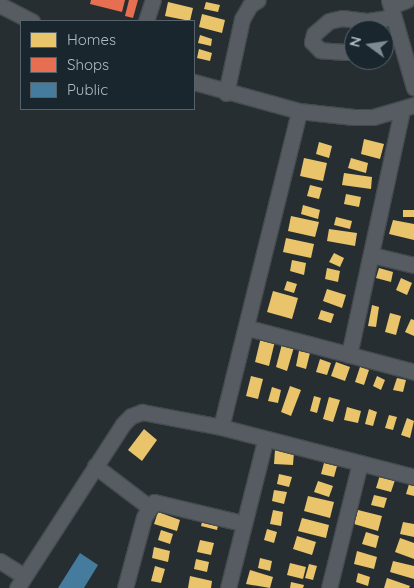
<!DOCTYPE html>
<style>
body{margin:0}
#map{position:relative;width:414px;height:588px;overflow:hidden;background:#262e32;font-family:Quicksand,sans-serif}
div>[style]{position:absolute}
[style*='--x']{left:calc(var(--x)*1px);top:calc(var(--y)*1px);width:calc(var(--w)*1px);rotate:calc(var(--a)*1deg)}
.homes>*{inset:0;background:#e9c46a}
.shops>*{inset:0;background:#e76f51}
.public>*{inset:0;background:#457b9d}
.roads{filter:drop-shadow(1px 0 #444a4d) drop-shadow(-1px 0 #444a4d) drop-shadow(0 1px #444a4d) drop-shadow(0 -1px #444a4d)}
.minor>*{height:15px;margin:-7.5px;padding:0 7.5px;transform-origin:7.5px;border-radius:7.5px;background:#565c61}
span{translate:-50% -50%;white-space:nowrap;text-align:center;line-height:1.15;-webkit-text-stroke:5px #19262d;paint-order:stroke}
.legend{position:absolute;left:20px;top:20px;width:175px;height:90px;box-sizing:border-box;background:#19262d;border:1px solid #55626a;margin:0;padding:6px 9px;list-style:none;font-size:15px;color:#aebdc5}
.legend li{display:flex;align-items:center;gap:10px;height:25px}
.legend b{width:25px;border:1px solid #55626a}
.north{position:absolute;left:344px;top:20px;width:50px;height:50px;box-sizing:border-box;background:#19262d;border:1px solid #55626a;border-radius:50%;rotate:284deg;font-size:14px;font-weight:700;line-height:20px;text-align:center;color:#aebdc5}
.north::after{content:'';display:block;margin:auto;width:18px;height:22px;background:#7e8b92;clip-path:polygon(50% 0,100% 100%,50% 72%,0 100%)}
</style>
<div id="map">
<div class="homes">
<div style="clip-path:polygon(168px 2px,193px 8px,190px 21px,165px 16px)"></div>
<div style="clip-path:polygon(206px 2px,220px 5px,218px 12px,204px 9px)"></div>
<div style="clip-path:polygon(202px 14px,225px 20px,222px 33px,199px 27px)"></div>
<div style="clip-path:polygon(200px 35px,212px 39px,211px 46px,198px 43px)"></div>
<div style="clip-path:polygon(199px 49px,212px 53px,210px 61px,197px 58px)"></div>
<div style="clip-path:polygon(364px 139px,384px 144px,380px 159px,361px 154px)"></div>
<div style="clip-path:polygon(319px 142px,332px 146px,329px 158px,316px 154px)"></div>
<div style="clip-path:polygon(304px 158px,327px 163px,323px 181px,300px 176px)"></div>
<div style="clip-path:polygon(351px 158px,368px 163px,366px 173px,348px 168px)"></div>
<div style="clip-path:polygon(344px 173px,372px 177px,371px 189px,342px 185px)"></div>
<div style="clip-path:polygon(310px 185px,322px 188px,319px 199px,307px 196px)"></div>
<div style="clip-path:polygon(346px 194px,361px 197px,359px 207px,344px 204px)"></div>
<div style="clip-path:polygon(303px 205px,320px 210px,318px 219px,301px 214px)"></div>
<div style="clip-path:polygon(403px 210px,414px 210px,414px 217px,403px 217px)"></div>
<div style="clip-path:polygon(291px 216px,319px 222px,315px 237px,288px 231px)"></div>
<div style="clip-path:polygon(336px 217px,352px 221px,350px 229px,334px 225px)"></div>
<div style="clip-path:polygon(393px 220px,414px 224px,414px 240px,389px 234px)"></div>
<div style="clip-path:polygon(329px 229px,357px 233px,355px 246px,327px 241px)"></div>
<div style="clip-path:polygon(286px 238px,314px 244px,311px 258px,283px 252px)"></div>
<div style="clip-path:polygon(334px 253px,344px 258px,340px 267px,329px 262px)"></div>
<div style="clip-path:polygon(292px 260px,306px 263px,304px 275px,290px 271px)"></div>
<div style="clip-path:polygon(327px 268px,340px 271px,338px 282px,325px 279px)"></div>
<div style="clip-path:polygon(379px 268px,393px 272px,391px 282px,376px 278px)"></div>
<div style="clip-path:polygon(401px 278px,412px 283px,407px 295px,396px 290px)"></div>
<div style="clip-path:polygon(287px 281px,297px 284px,294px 293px,284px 290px)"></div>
<div style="clip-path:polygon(327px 289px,346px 295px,342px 308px,323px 301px)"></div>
<div style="clip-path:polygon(273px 291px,298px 298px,292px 319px,267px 312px)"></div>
<div style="clip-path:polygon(372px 305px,379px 307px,376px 327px,368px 326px)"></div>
<div style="clip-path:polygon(321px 310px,334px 314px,331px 323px,318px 319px)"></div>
<div style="clip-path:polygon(390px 313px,401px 316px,396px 335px,385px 332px)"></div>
<div style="clip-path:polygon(411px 319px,414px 320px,414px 336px,405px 332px)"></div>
<div style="clip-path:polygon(261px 337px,275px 341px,269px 366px,255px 362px)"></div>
<div style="clip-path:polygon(282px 344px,294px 347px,287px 371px,276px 367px)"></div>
<div style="clip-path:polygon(299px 351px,310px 353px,306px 369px,296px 366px)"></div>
<div style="clip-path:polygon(320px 359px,331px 363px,327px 375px,316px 372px)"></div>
<div style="clip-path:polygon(336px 362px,350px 367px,345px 381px,331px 376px)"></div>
<div style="clip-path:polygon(360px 367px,369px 370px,364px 385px,355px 382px)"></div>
<div style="clip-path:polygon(251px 376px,263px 379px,258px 399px,246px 396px)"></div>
<div style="clip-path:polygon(377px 376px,385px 380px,381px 390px,373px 386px)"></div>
<div style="clip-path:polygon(397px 378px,406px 380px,403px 392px,393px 390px)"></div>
<div style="clip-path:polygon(290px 386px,301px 390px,291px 416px,281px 412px)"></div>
<div style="clip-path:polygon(272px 387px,281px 390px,278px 403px,268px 401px)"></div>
<div style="clip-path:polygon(314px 396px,321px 398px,317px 413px,310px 411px)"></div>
<div style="clip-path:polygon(329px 397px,340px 400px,333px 422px,323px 419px)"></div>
<div style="clip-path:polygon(347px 407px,361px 411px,358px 423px,344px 420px)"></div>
<div style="clip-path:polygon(369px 409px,377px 412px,373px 426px,365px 424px)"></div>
<div style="clip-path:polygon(389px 415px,397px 417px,393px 430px,385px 428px)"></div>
<div style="clip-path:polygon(407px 418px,414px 421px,410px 438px,401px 435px)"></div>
<div style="clip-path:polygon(144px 429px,157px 440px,142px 461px,128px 450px)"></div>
<div style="clip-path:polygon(275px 450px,294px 452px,293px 465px,274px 464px)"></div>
<div style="clip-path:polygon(324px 463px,337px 466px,334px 477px,321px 474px)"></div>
<div style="clip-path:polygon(279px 474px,292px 477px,289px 487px,277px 484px)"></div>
<div style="clip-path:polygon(380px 475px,395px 480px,391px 492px,376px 488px)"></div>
<div style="clip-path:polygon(318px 481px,333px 486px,329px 497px,314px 492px)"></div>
<div style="clip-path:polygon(410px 481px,414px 482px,414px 496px,406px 494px)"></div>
<div style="clip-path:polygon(274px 490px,287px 492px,284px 504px,272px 501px)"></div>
<div style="clip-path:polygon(374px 495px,387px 498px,384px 508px,371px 505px)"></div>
<div style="clip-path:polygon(308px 496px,334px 502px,330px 518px,304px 511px)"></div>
<div style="clip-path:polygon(273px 510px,283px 512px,281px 526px,270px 524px)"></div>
<div style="clip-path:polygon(358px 510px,382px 516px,378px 531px,354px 524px)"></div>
<div style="clip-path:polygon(158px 512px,180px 520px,177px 531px,154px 524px)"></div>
<div style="clip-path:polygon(204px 514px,220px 518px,217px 530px,201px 526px)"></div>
<div style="clip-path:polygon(302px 518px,329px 525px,326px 538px,298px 531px)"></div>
<div style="clip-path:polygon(403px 522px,414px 524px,414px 537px,400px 534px)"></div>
<div style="clip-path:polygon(267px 529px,277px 532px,274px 543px,264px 540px)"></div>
<div style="clip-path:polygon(161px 530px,173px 534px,170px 544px,158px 540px)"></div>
<div style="clip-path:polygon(366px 532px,379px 536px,376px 548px,362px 544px)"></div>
<div style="clip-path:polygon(297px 536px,316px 542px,312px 555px,293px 549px)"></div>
<div style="clip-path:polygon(400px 538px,414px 543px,414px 559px,395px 552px)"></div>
<div style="clip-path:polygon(200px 540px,214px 543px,211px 555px,197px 552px)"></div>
<div style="clip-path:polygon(154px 547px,170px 551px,168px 562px,152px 558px)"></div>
<div style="clip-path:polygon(357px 551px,377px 557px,374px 569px,354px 564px)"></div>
<div style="clip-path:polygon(260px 558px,272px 561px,270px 571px,258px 568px)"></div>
<div style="clip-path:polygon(196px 559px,209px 562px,207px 572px,194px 569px)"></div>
<div style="clip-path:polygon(393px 561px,414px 566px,414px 579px,390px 572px)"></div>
<div style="clip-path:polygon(290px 563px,306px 567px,303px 579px,287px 575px)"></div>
<div style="clip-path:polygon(309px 564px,317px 566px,313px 580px,305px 578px)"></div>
<div style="clip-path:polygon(155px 566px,165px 569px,161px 583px,151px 581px)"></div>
<div style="clip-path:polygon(250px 570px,273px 577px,270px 588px,246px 584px)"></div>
<div style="clip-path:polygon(358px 573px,370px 577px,368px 586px,356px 582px)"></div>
<div style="clip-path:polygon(190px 576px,212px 581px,211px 588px,188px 588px)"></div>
<div style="clip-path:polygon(387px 578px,410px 586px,409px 588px,384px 588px)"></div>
<div style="clip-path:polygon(291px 582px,304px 585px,303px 588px,290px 588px)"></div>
</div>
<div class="shops">
<div style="clip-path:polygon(91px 0,125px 0,122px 12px,90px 4px)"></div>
<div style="clip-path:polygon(129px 0,138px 0,133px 18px,125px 16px)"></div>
</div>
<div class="public">
<div style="clip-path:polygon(80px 553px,98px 565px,84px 588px,58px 588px)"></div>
</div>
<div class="roads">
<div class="minor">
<div style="--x:389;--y:0;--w:91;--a:74.1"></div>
<div style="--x:0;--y:5;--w:36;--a:27"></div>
<div style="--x:391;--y:6;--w:17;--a:-21"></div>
<div style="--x:146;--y:21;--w:22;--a:-72"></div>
<div style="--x:346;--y:52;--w:26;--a:-176"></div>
<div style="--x:320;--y:50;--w:11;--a:-135"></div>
<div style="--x:312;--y:42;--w:8;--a:-76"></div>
<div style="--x:314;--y:34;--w:20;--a:-41"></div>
<div style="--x:329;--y:21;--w:13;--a:-13"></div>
<div style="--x:342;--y:18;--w:26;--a:7"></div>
<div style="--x:368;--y:21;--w:25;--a:-9"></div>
<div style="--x:194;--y:82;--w:109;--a:15.4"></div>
<div style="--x:299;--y:111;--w:55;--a:6.2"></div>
<div style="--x:354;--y:117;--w:19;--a:0"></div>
<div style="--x:373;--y:117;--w:43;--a:-16.3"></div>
<div style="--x:226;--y:93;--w:76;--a:-77.8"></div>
<div style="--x:242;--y:19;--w:16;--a:-60"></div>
<div style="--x:250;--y:5;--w:9;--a:-32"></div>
<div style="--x:372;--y:255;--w:43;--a:13.4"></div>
<div style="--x:248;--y:328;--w:172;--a:14.8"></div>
<div style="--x:349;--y:355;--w:251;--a:-77.8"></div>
<div style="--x:221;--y:427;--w:325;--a:-76.1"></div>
<div style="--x:95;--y:466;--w:68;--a:37.2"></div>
<div style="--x:0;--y:561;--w:28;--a:32"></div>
<div style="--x:17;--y:588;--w:195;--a:-57.1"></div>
<div style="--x:123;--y:424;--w:11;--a:-45"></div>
<div style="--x:131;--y:416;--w:12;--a:-20"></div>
<div style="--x:142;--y:412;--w:80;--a:10.8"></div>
<div style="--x:221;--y:427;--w:199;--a:14.5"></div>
<div style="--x:125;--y:588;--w:73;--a:-75"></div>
<div style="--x:144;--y:517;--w:18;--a:-56"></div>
<div style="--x:154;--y:502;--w:90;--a:13.4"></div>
<div style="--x:228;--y:588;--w:152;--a:-75.9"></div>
<div style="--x:329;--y:588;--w:129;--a:-76.1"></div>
</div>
</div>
<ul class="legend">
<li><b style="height:14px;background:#e9c46a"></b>Homes</li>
<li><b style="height:14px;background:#e76f51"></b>Shops</li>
<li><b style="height:14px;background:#457b9d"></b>Public</li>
</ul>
<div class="north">N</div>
</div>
